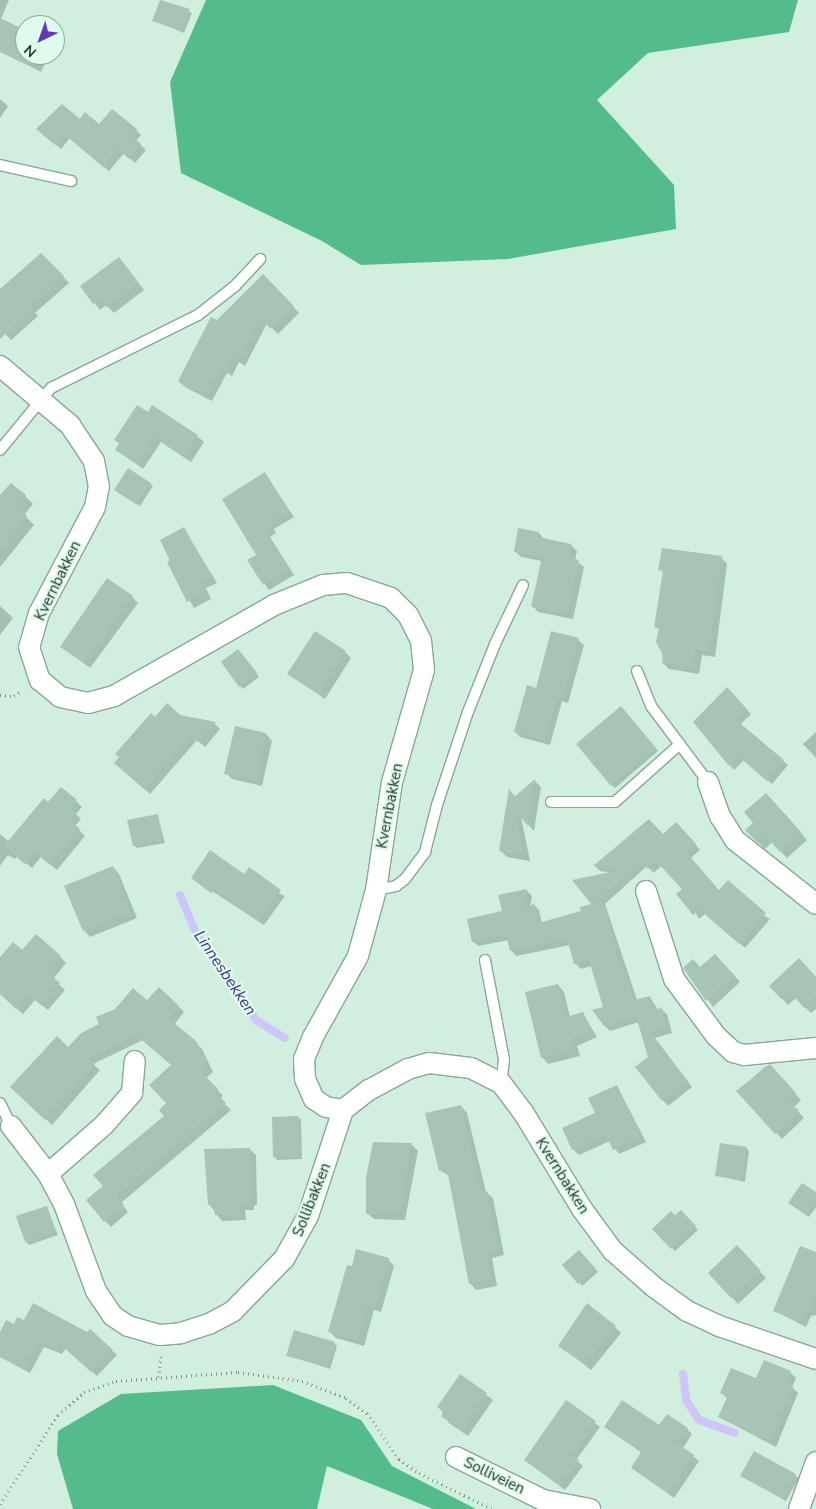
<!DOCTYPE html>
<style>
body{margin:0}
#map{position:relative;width:816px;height:1509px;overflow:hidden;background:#d0efde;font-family:"Nunito Sans",sans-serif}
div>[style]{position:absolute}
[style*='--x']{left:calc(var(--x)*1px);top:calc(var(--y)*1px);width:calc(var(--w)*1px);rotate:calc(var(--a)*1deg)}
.forest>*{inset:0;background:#54bb8c}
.shadow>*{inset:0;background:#0003}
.stream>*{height:8px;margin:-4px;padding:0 4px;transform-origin:4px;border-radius:4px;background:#cec5f8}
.building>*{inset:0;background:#a7c5b4}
.path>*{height:3px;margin-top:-1.5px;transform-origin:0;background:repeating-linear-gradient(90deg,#7d9387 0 1px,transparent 0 5px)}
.roads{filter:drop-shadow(1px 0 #89a696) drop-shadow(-1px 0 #89a696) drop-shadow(0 1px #89a696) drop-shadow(0 -1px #89a696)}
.lane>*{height:10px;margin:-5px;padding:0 5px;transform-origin:5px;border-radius:5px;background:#fff}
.street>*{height:20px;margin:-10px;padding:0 10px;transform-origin:10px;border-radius:10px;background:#fff}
span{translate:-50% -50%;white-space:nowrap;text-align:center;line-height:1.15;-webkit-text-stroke:4.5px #ddfceb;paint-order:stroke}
.street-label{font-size:15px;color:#232f28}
.water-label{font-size:16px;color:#492a89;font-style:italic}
.north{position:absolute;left:15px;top:15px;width:50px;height:50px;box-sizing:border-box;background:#ddfceb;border:1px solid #93aa9d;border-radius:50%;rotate:222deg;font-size:14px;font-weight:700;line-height:20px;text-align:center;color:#232f28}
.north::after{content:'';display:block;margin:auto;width:18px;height:22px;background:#6139b2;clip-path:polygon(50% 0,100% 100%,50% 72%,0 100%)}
</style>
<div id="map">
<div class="forest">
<div style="clip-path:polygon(206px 0,798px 0,789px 32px,648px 53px,597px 100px,674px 185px,676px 229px,508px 259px,361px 265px,322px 241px,181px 173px,170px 82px)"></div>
<div style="clip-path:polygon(273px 1385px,361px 1420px,392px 1466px,476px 1509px,433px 1509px,327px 1466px,317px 1509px,73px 1509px,57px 1454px,58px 1431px,121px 1394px)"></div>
</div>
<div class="shadow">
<div style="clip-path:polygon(0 0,9px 0,0 21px)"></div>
<div style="clip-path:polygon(161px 0,192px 13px,184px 33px,154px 20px)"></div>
<div style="clip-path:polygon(25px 31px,25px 55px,49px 55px,41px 72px,12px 57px)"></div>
<div style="clip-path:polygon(0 99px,8px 106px,0 118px)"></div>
<div style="clip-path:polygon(80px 121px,136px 130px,141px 135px,136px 141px,146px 150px,135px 163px,124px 153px,109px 171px,70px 138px,61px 149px,43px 134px)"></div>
<div style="clip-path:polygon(119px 259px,144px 290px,114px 313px,106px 305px,100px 310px,82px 287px)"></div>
<div style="clip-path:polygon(47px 260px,69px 283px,35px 313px,38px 316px,11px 340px,0 328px,0 291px)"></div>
<div style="clip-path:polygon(263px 276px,299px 313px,278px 334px,267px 323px,245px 366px,239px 362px,232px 376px,227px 373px,212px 401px,185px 387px,179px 381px,217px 322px)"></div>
<div style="clip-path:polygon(148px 414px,197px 436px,204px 442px,191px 462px,161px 442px,143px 469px,116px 449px)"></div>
<div style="clip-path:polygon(265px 474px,294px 517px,274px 529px,276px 533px,270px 537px,294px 575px,269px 590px,249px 561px,258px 555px)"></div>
<div style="clip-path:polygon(150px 484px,153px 486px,140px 506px,118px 493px)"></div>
<div style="clip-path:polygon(25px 496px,33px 504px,24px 515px,34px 525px,0 567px,0 498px)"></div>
<div style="clip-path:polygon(184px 529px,217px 583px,206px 588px,211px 599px,194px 608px,168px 563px)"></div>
<div style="clip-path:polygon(539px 533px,544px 539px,571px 545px,577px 551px,575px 560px,584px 567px,573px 619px,538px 612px,533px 606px,542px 561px,521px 557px,516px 552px)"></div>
<div style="clip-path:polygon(721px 557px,727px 564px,715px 657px,702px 655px,699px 674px,669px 669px,663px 663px,660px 630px,655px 626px,664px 573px,660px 569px)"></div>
<div style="clip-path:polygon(132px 597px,138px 603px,90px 668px,62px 647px)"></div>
<div style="clip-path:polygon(0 606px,13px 618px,0 635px)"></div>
<div style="clip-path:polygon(578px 640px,584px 645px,568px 703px,562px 701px,550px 745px,520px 737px,515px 731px)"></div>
<div style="clip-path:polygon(345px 652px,351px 658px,325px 699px,289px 674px)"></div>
<div style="clip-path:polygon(241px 653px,259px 677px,243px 689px,240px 686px)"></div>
<div style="clip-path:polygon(727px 689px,751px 714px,740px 725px,788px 765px,772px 784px,744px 760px,734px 770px,730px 765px)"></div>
<div style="clip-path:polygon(167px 705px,183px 717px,215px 724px,220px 729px,205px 747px,197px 740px,150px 794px,121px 768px)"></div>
<div style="clip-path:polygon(624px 711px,658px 751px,615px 788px,612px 785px)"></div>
<div style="clip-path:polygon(816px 732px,816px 758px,803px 744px)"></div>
<div style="clip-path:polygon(266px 734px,272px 741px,262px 786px,232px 779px,226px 773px)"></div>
<div style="clip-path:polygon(535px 781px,541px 787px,534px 831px,521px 817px,530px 861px,507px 857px,500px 850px,510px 791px,516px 797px)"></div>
<div style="clip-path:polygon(76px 801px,82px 807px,76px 814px,81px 819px,75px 826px,85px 836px,57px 870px,41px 857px,32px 868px,17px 856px,15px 859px,8px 855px,0 866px,0 834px,9px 842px,48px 804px)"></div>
<div style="clip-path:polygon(772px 801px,807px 840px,787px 858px,772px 842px,765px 849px,756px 840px,755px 823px)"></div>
<div style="clip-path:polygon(157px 815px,165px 843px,137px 848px,134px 845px)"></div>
<div style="clip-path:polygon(682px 829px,700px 850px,691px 858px,719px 891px,770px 919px,745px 948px,706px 913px,699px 919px,683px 890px,662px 865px,654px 873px,647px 866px,605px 904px,637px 1000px,650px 997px,658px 1010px,661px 1009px,667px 1014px,672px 1033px,655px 1038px,692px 1087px,668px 1106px,663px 1100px,639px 1022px,610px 1031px,605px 1026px,605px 1008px,592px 966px,581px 969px,575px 963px,570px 945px,516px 956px,511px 950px,509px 940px,478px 946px,473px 941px,527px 891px,532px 896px,530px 908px,534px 905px,539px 910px,542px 923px,582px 912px,593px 905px,574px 881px,612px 873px,600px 871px,595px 866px)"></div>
<div style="clip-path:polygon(113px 867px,119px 874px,137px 918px,90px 937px,84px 930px)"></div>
<div style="clip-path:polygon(244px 876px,285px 896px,264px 925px,192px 878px)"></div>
<div style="clip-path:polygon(22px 952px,60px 957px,66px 963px,53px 979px,65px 990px,48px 1010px,35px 1000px,23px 1014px,0 994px,0 959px)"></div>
<div style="clip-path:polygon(722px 962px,740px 982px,713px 1007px,685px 968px,700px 969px)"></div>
<div style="clip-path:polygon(816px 978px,816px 1009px,811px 1013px,796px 998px,788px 1005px,771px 986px)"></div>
<div style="clip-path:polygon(558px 985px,564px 992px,570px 1017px,583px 1014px,597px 1037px,577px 1046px,580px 1056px,548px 1064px,542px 1057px)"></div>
<div style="clip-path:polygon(148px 1002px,178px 1006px,184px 1012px,174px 1025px,202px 1049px,213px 1072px,206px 1078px,223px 1096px,220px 1099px,231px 1110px,121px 1203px,128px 1212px,111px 1227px,105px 1221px,104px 1186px,166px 1116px,172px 1065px,143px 1040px,93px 1064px,100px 1070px,52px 1125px,12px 1087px,68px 1049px)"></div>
<div style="clip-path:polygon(766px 1066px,769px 1066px,801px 1100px,794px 1107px,804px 1118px,782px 1139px,738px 1091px)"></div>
<div style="clip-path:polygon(617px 1086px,646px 1142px,619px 1154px,610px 1141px,579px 1155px,573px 1149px)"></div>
<div style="clip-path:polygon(461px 1106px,467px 1113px,486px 1192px,493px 1198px,504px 1255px,492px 1258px,497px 1286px,476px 1290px,470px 1283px,449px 1176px,440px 1170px)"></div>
<div style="clip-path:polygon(298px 1117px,301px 1120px,302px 1159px,277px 1160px,275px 1157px)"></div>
<div style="clip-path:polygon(374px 1144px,412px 1145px,418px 1151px,405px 1220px,374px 1219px,367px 1213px)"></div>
<div style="clip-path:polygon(746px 1148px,749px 1151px,745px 1182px,716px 1175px)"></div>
<div style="clip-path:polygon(249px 1149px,256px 1155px,257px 1205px,254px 1205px,254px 1210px,245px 1210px,246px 1220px,222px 1221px,209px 1204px)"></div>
<div style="clip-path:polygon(816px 1194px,816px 1207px,809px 1217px,793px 1205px)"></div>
<div style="clip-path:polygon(46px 1207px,58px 1235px,29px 1245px,26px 1242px)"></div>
<div style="clip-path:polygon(681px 1212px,698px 1230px,675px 1251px,654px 1229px)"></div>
<div style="clip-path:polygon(737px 1247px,766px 1278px,738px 1304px,710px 1273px)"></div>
<div style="clip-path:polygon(816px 1253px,816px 1315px,811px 1316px,806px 1327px,775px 1311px)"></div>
<div style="clip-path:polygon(582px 1254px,598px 1272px,582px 1286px,564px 1265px)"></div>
<div style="clip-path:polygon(388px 1259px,394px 1266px,381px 1312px,374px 1310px,364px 1346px,336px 1338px,330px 1332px,352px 1268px)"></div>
<div style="clip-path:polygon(25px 1322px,88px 1333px,90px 1330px,117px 1355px,97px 1376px,66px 1348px,62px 1354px,44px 1347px,30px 1373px,0 1357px,0 1335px)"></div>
<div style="clip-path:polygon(615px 1327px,621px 1333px,591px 1370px,560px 1345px)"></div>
<div style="clip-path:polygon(334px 1343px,337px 1346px,330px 1369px,288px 1355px)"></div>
<div style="clip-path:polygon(790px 1372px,796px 1378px,792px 1387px,798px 1393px,776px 1447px,719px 1417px,728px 1399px,722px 1393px)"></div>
<div style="clip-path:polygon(461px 1376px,493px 1400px,468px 1436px,449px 1423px,439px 1407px)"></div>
<div style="clip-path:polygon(567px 1402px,600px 1427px,576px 1460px,583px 1466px,565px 1490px,525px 1460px)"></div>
<div style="clip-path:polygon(605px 1427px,687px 1429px,692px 1434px,683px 1448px,699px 1461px,674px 1498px,632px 1468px,642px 1453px)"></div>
<div style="clip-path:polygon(754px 1453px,799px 1478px,786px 1501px,742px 1476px)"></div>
</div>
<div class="stream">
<div style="--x:180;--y:895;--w:41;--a:67.2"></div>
<div style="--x:196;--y:933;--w:106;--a:55.4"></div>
<div style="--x:256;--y:1020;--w:34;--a:32"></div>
<div style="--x:683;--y:1374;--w:26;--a:83"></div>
<div style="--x:686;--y:1400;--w:24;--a:57"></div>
<div style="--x:699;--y:1420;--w:38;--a:20"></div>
</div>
<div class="building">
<div style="clip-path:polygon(160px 0,190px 9px,181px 31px,152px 21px)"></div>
<div style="clip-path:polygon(0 18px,25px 30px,25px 64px,0 52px)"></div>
<div style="clip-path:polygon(62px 104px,80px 119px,85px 112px,99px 124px,112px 109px,137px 129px,131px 136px,141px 144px,129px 159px,118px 149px,103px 167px,64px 134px,55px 145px,36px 129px)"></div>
<div style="clip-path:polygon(41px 253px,64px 276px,30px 306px,33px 309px,0 339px,0 289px)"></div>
<div style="clip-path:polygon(119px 257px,139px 283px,106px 307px,100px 299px,93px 304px,80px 286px)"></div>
<div style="clip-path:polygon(263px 274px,294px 306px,271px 329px,260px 318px,239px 360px,233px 357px,226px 371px,221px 368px,206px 396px,178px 381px,211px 317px,217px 320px)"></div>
<div style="clip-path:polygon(137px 405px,148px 412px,152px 405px,198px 435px,184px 456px,154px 437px,137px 464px,115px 450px,119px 443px,114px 440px)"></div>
<div style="clip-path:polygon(128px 468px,151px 483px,136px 504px,114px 490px)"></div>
<div style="clip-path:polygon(265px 472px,289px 511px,270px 523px,272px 527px,265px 531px,289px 569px,263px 585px,247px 560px,256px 555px,222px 499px)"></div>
<div style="clip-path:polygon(11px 483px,26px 495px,16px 507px,27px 516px,0 550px,0 495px)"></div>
<div style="clip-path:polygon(184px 527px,211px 576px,201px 582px,206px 592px,187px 602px,167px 562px,170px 561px,160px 540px)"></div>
<div style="clip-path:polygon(518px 528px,539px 532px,538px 537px,571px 544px,569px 558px,579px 560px,568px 614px,531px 607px,542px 557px,514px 552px)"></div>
<div style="clip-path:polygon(662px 548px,722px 556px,709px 652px,696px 649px,693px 668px,662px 663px,663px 655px,656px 642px,659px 628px,654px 627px,663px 571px,658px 570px)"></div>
<div style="clip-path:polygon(107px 578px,133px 596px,84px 663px,60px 647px)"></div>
<div style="clip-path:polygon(315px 631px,346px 651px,318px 694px,287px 674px)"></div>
<div style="clip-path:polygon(551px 631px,579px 638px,563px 698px,557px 697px,545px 741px,514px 732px,527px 685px,536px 688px)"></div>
<div style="clip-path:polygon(238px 649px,257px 673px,239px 687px,221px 662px)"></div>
<div style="clip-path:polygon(727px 687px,747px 709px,736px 720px,784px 760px,767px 781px,739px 757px,729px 766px,693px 722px)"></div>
<div style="clip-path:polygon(167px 703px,180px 715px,216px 722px,198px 742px,191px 735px,144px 789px,114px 763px,119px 757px,115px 754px,151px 713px,155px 717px)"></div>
<div style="clip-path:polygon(621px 706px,656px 748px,611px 786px,576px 744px)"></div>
<div style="clip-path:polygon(235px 726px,266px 733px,256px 781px,224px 774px)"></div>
<div style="clip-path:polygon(535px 779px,528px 826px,516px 812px,524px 855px,499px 851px,509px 788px,513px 798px)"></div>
<div style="clip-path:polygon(61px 787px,77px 800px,70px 808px,76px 813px,70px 820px,80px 829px,50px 865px,35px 852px,25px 864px,4px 846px,44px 798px,48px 802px)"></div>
<div style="clip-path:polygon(766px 793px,802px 833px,780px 852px,766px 836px,758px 843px,745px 830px,753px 823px,744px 812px)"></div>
<div style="clip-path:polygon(158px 814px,163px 840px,133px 846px,127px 820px)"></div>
<div style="clip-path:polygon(649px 819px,663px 834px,676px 822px,696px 844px,686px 852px,719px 890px,728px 880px,766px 913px,739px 944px,699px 909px,693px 915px,676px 894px,682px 889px,656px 861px,648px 869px,641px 862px,594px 904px,603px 901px,621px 970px,625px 969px,634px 1000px,650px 996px,654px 1010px,662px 1008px,667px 1028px,650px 1033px,688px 1081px,662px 1101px,635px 1067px,648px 1057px,636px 1016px,604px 1026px,592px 1010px,603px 1007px,589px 960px,574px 964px,567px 939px,510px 951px,506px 934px,472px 942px,467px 919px,502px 911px,498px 895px,527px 889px,524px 911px,534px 903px,538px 923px,581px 911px,580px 907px,591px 904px,572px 880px,620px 870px,593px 866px)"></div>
<div style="clip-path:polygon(210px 850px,244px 874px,249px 867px,281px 890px,258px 921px,214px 889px,211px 893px,191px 878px)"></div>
<div style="clip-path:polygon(113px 866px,131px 912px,83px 931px,64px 886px)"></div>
<div style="clip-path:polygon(36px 934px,61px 956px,47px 972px,60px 983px,41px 1005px,29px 995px,16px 1009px,0 994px,0 957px,13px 942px,22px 950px)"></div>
<div style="clip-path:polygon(715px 954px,735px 976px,706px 1001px,683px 968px,693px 959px,700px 967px)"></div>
<div style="clip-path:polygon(799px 958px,816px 977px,816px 997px,804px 1008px,790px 992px,781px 999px,769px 986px)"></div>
<div style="clip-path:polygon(558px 984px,566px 1017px,583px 1012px,592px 1030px,572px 1039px,574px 1050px,541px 1058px,525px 992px)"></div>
<div style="clip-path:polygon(159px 987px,179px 1006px,168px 1018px,196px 1041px,208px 1065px,201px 1072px,218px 1089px,215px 1092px,226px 1103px,116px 1196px,124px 1205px,104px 1222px,86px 1200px,103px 1186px,93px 1175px,164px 1116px,159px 1110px,166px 1103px,149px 1085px,171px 1065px,136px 1035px,88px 1058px,95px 1064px,45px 1120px,10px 1087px,57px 1036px,68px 1047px,81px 1033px,99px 1024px,96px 1017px,115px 1009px,133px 988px,147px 1000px)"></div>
<div style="clip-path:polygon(770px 1064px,796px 1093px,788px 1100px,799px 1111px,775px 1134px,736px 1091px)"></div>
<div style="clip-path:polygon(617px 1085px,641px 1136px,613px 1150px,606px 1135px,572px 1150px,562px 1128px,595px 1113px,588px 1098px)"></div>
<div style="clip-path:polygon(461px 1105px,481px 1192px,487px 1191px,498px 1249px,486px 1252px,491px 1280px,469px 1284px,447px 1169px,439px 1171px,425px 1113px)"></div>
<div style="clip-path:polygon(298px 1116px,300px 1157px,273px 1157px,272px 1117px)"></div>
<div style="clip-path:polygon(373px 1142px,412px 1143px,399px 1214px,366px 1214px,366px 1178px)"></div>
<div style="clip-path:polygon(720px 1143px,747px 1147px,742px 1180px,715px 1176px)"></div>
<div style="clip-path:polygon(250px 1148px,251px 1199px,248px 1199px,248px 1204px,240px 1204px,240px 1215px,215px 1215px,214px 1205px,208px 1205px,204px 1149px)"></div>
<div style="clip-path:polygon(802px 1183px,816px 1192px,816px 1200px,806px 1215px,788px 1203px)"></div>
<div style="clip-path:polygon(47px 1206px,56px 1232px,25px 1242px,16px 1216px)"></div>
<div style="clip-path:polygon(681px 1210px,696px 1226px,671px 1249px,652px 1229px,671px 1211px,675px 1215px)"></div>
<div style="clip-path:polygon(737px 1245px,761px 1271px,731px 1298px,708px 1273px)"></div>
<div style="clip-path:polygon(800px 1246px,816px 1252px,816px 1295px,809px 1312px,805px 1310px,800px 1322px,773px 1311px)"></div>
<div style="clip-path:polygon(356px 1249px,389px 1258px,375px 1307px,368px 1304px,358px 1341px,328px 1332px,347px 1265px,352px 1266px)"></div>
<div style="clip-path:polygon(579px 1250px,596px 1269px,578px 1284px,562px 1265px)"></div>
<div style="clip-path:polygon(33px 1303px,87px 1332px,90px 1329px,112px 1349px,91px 1372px,60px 1344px,57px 1350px,38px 1342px,24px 1369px,0 1356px,0 1332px,6px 1320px,14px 1324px,17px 1317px,24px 1320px)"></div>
<div style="clip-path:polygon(587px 1303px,616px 1326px,584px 1364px,558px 1346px)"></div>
<div style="clip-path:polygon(294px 1330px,335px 1342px,328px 1367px,286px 1356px)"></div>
<div style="clip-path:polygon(764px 1360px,791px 1371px,786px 1383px,793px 1386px,770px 1442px,718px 1417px,728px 1396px,720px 1393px,731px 1368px,756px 1378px)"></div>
<div style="clip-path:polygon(460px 1374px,487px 1393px,461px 1430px,441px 1416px,444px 1412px,437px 1407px)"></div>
<div style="clip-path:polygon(566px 1400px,596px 1421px,572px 1455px,579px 1460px,560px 1486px,524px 1460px)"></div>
<div style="clip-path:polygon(622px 1400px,659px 1425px,667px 1414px,688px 1428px,677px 1443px,694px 1455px,668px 1493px,631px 1468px,641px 1452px,604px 1427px)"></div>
<div style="clip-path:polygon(754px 1451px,796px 1474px,783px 1499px,740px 1476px)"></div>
</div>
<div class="path">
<div style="--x:0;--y:695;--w:14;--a:4"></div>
<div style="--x:14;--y:696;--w:9;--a:-32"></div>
<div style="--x:159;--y:1377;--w:21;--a:-85"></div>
<div style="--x:0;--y:1504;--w:106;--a:-56.9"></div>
<div style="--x:58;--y:1415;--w:35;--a:-41"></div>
<div style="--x:84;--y:1392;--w:34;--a:-19"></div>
<div style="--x:116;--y:1381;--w:122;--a:-4.2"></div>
<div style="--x:238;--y:1372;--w:65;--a:8"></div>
<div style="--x:302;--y:1381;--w:47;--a:21.1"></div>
<div style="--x:346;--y:1398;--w:26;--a:36"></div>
<div style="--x:367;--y:1413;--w:56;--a:55.2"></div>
<div style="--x:399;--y:1459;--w:24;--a:35"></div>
<div style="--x:419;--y:1473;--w:81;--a:26.3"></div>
</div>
<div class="roads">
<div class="lane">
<div style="--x:0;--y:165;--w:73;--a:12.7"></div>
<div style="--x:0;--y:450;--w:80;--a:-50.6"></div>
<div style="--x:51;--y:388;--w:164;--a:-26.4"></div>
<div style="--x:198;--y:315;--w:47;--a:-38.1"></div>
<div style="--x:235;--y:286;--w:37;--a:-47"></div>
<div style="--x:637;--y:671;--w:38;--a:68"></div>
<div style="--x:651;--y:706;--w:95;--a:53.1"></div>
<div style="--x:551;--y:802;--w:64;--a:0"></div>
<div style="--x:615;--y:802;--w:87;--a:-41.7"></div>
<div style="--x:376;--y:890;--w:20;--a:-11"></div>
<div style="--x:396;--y:886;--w:11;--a:-38"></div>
<div style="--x:405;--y:879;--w:34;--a:-53"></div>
<div style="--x:425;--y:852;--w:49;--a:-75.7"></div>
<div style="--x:437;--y:805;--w:98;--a:-71.6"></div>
<div style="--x:468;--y:712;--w:73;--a:-68.3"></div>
<div style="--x:495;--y:644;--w:65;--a:-64.6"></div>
<div style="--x:485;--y:960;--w:102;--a:79.2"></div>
<div style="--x:504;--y:1060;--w:23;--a:97"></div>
<div style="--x:0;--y:1103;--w:25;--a:64"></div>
</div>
<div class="street">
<div style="--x:0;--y:366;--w:92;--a:40.1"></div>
<div style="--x:70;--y:425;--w:43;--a:56.3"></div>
<div style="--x:94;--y:461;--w:25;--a:79"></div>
<div style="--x:99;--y:486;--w:21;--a:101"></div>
<div style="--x:95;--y:507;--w:120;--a:117.8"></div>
<div style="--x:39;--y:613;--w:35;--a:106"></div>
<div style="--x:29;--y:647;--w:35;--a:72"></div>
<div style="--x:40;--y:680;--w:26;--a:40"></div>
<div style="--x:60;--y:697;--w:29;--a:12"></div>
<div style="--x:88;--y:703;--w:27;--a:-15"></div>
<div style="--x:114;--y:696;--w:184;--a:-29.6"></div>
<div style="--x:274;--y:605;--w:53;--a:-22.2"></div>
<div style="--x:323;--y:585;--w:24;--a:-5"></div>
<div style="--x:347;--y:583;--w:46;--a:18.8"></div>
<div style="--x:391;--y:598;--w:24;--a:45"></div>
<div style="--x:408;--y:615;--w:29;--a:63"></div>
<div style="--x:421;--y:641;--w:29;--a:84"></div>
<div style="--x:424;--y:670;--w:116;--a:105.9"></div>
<div style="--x:392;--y:782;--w:109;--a:98.4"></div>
<div style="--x:376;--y:890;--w:68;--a:105.3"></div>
<div style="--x:358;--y:956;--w:93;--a:119.1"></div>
<div style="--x:313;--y:1037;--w:24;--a:112"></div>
<div style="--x:304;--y:1059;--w:20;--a:87"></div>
<div style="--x:305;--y:1079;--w:22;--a:66"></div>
<div style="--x:314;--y:1099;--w:14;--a:34"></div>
<div style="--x:326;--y:1107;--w:17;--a:10"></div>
<div style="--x:343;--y:1110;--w:33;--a:-38"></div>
<div style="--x:369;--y:1090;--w:44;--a:-28.3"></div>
<div style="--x:408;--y:1069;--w:22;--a:-16"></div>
<div style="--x:429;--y:1063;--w:42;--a:6.8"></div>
<div style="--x:471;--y:1068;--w:34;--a:27"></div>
<div style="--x:501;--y:1083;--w:36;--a:53"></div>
<div style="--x:523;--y:1112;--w:114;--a:58.7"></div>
<div style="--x:582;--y:1209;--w:52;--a:53.6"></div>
<div style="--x:613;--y:1251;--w:55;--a:41.3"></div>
<div style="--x:654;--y:1287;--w:41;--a:36"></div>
<div style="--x:687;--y:1311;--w:35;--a:25"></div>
<div style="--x:719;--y:1326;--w:102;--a:18.8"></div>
<div style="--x:708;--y:782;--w:36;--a:71"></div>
<div style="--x:720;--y:816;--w:28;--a:58"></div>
<div style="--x:735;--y:840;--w:103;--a:38.3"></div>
<div style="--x:646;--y:891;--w:92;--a:72.3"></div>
<div style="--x:674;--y:979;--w:71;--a:53.6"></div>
<div style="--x:716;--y:1036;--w:23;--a:43"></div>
<div style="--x:733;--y:1052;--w:11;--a:15"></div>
<div style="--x:744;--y:1055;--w:72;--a:-5.6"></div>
<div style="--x:11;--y:1126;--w:61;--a:52.4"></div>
<div style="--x:48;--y:1174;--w:34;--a:62"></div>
<div style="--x:64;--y:1204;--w:93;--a:69.8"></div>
<div style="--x:96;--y:1291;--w:30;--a:56"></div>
<div style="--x:113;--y:1316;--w:18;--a:34"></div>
<div style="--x:128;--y:1326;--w:33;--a:16"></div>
<div style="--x:160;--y:1335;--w:21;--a:-5"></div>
<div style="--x:181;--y:1333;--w:29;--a:-18"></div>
<div style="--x:209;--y:1324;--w:27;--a:-28"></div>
<div style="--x:233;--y:1311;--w:73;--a:-45.6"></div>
<div style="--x:284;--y:1259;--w:49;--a:-60.8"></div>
<div style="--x:308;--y:1216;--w:112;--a:-71.7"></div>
<div style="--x:48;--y:1174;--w:74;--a:-41.2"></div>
<div style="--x:104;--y:1125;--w:43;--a:-48.8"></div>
<div style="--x:132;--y:1093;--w:32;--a:-85"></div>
<div style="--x:456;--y:1457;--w:97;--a:26.3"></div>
<div style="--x:543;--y:1500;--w:48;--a:10.8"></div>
<div style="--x:799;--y:1509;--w:50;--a:-70.1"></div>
</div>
</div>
<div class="street-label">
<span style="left:58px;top:581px;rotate:-64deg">Kvernbakken</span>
<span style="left:390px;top:806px;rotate:-79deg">Kvernbakken</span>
<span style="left:562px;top:1176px;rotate:58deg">Kvernbakken</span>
<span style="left:312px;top:1200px;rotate:-68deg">Sollibakken</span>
<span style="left:494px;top:1476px;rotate:26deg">Solliveien</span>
</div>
<div class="water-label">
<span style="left:225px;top:973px;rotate:56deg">Linnesbekken</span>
</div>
<div class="north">N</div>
</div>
